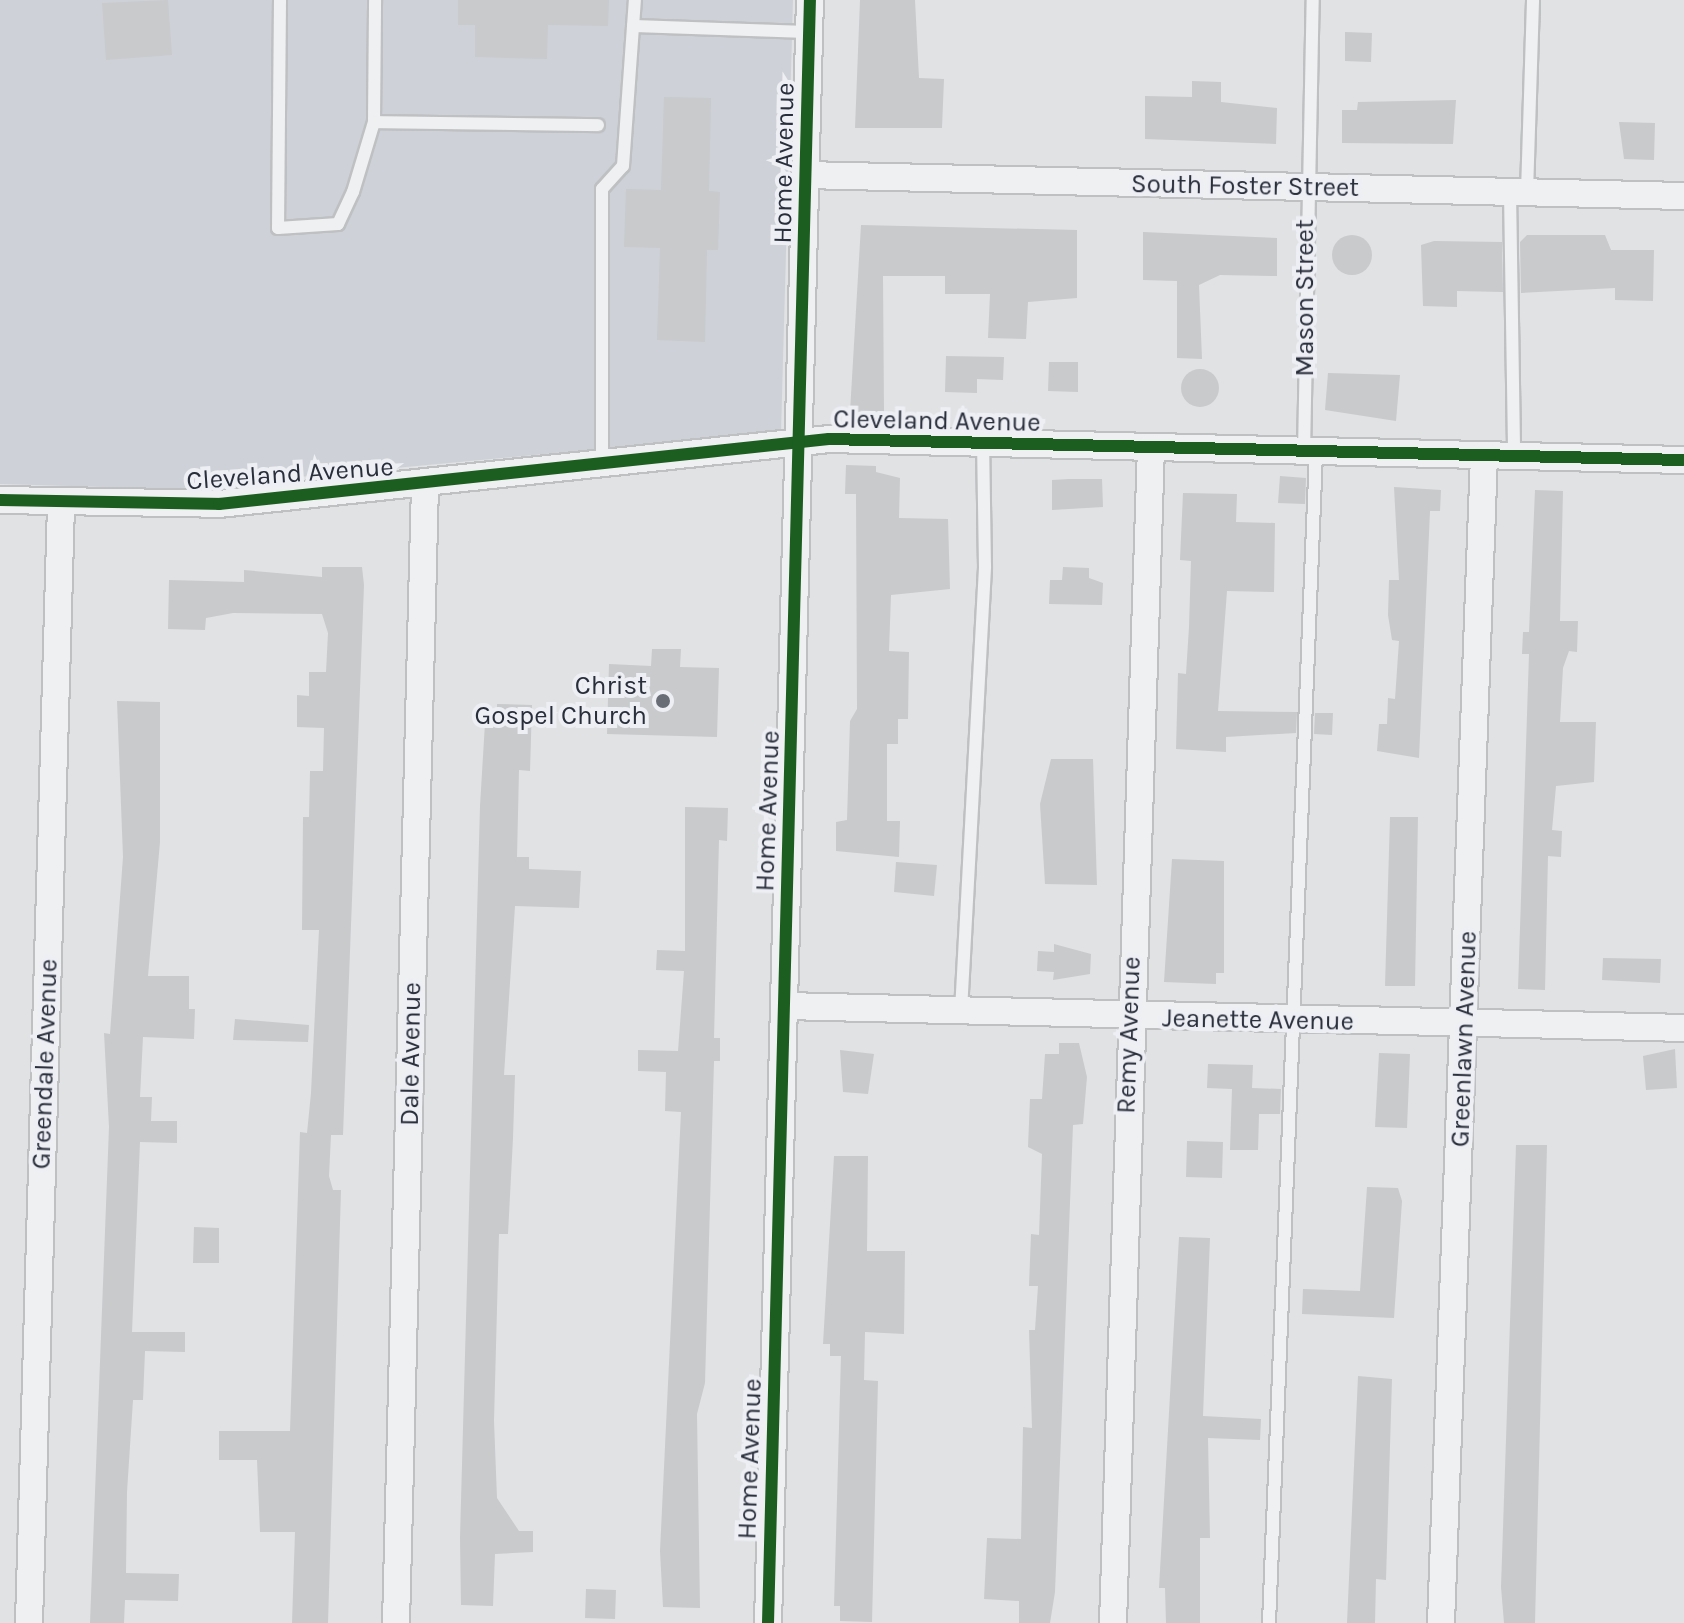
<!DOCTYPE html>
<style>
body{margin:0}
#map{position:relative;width:1684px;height:1623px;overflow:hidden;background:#e0e2e4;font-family:Karla,sans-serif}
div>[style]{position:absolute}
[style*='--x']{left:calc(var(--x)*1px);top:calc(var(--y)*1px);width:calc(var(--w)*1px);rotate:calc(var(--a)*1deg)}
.built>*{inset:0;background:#ced1d7}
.building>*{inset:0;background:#c8cacc}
.round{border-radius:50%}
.roads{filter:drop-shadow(2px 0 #bec0c2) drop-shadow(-2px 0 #bec0c2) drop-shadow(0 2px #bec0c2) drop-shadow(0 -2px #bec0c2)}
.service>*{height:12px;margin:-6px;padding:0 6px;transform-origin:6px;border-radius:6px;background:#eff0f1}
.minor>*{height:26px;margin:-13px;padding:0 13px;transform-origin:13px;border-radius:13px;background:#eff0f1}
.cycleway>*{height:12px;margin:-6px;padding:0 6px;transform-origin:6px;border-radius:6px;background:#1b5e20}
.dots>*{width:22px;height:22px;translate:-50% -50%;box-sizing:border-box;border:4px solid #edeff4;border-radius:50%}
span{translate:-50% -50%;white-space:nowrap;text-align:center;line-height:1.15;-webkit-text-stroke:8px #edeff4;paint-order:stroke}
.street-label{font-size:26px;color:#292e3b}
.poi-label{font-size:26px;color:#292e3b}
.right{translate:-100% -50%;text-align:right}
</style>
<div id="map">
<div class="built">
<div style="clip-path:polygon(0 0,793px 0,781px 432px,172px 489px,0 484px)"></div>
</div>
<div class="building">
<div style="clip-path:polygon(168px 0,172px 55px,106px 60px,102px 3px)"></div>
<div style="clip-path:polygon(458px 0,609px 0,608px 26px,548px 25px,547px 59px,475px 57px,475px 25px,458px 25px)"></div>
<div style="clip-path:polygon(860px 0,915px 0,919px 78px,944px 79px,942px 128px,855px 128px)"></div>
<div style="clip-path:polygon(1345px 32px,1372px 33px,1371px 62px,1345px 61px)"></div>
<div style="clip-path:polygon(1192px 81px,1221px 82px,1221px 102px,1277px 108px,1276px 144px,1145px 139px,1145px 96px,1192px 97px)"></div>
<div style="clip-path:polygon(664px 97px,711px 98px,709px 191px,720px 192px,718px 250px,707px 250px,705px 342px,657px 340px,660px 248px,624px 247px,626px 189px,661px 190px)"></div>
<div style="clip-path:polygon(1456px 100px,1453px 144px,1342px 143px,1342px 110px,1357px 110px,1358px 102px)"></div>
<div style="clip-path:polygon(1619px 122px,1655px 123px,1654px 160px,1624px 159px)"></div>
<div style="clip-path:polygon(861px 225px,1077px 230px,1077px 298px,1028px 302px,1026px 339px,988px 338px,990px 294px,945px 294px,945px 276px,883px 276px,884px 412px,850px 412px)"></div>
<div style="clip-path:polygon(1143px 232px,1277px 238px,1277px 276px,1220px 275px,1199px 285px,1202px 359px,1177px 358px,1177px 281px,1143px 280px)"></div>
<div class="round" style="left:1332px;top:235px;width:40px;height:40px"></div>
<div style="clip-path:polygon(1527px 235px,1605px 235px,1611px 250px,1654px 250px,1653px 301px,1615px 300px,1615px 288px,1521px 293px,1520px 242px)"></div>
<div style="clip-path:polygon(1434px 241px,1502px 242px,1503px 292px,1457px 291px,1457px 307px,1423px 306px,1421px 245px)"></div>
<div style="clip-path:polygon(946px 356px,1004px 357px,1003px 380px,977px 379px,977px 393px,945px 392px)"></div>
<div style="clip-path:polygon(1049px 362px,1078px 362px,1078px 392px,1048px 391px)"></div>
<div class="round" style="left:1181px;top:369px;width:38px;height:38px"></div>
<div style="clip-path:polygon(1328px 373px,1400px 375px,1396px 421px,1325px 410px)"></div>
<div style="clip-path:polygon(846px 465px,876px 466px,876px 472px,900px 478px,899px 518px,948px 519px,950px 589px,891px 595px,889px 651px,909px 652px,908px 719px,898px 719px,898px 744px,887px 744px,887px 821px,900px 821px,899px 857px,836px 851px,836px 822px,847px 820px,850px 721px,857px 709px,856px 494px,845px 494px)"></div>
<div style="clip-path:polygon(1280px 476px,1306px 478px,1305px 504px,1278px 503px)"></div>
<div style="clip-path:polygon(1069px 479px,1102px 479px,1103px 507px,1052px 510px,1052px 480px)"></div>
<div style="clip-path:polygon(1394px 487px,1441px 490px,1440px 511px,1430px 511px,1419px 758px,1377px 751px,1379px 724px,1387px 724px,1388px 698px,1395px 699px,1399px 641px,1392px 640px,1388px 615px,1389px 580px,1399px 580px)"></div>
<div style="clip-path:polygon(1535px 490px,1563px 491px,1560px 621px,1578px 621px,1577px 652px,1569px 651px,1563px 668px,1560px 722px,1596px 722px,1594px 782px,1556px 786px,1552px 830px,1562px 831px,1561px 857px,1548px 856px,1545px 990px,1518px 989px,1529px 654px,1522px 654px,1523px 632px,1529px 632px)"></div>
<div style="clip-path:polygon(1183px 493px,1237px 494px,1236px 522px,1275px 523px,1274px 592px,1227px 591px,1218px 711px,1297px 712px,1296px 733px,1226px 737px,1226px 752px,1176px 749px,1178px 673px,1186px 674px,1189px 627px,1191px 561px,1180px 560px)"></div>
<div style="clip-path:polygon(322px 567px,362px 567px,364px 585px,343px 1135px,331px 1135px,329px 1176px,333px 1190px,341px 1190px,328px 1623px,292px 1623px,295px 1532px,260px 1532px,257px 1460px,219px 1460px,219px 1431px,290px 1431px,300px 1132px,307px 1133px,311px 1093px,319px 930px,302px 930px,303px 817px,309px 817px,310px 771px,323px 771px,324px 728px,297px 727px,297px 695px,309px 696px,309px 672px,326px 672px,328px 633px,322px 614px,233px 613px,206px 618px,205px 630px,168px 629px,169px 580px,244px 582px,244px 570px,322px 577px)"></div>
<div style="clip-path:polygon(1063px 567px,1089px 568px,1089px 578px,1103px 583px,1102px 605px,1049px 604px,1050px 580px,1062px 580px)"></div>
<div style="clip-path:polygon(652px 649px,681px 649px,680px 667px,719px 668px,717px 737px,607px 734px,609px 664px,651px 666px)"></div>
<div style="clip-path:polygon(117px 701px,160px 702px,160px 842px,148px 976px,189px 976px,189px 1009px,195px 1009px,194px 1039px,143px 1037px,140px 1097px,152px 1097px,151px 1121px,177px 1121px,177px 1143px,140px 1142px,132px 1332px,185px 1332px,185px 1352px,145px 1351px,143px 1400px,133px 1400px,127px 1492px,126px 1573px,179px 1574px,178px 1601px,125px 1600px,124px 1623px,90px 1623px,109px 1127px,104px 1033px,110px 1034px,123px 857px)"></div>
<div style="clip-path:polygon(497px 704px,532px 705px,530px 771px,519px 770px,517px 857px,529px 857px,529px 869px,581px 871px,579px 908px,515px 906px,504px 1075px,515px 1075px,513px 1138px,508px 1234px,499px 1234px,494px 1421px,497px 1498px,519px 1531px,533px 1531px,533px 1552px,495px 1554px,493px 1606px,461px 1605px,460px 1538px,480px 806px,485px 723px,497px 723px)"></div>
<div style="clip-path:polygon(1315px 713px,1333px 713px,1332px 735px,1314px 734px)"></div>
<div style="clip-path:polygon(1051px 759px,1093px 759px,1097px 885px,1045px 884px,1040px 804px)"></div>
<div style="clip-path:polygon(685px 807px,728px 808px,727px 841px,719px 840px,714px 1038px,720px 1038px,720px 1061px,714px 1061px,705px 1383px,697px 1414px,700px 1608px,663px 1607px,660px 1551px,681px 1112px,665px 1111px,666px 1072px,638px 1071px,638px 1050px,678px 1051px,684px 971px,656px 970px,657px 950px,685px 951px)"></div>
<div style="clip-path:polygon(1390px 817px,1418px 817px,1415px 986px,1385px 986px)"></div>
<div style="clip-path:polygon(1172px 859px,1224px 861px,1224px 973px,1216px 973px,1216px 984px,1164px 982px)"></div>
<div style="clip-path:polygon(896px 862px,937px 865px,934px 896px,894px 892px)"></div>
<div style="clip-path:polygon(1054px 944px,1091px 954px,1090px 974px,1053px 980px,1054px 972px,1037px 971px,1038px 951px,1054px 952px)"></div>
<div style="clip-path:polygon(1603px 958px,1661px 959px,1660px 983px,1602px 980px)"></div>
<div style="clip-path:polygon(235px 1019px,309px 1025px,308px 1042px,233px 1040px)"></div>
<div style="clip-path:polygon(1059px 1043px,1079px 1043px,1087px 1077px,1083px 1124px,1073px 1125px,1055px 1592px,1050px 1623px,1019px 1623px,1019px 1601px,984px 1599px,987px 1538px,1021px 1539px,1023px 1427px,1032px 1428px,1029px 1330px,1035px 1330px,1038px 1286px,1029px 1286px,1031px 1234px,1039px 1235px,1042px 1154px,1028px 1147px,1030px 1099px,1042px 1099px,1045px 1054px,1059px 1054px)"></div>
<div style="clip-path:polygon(1675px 1049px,1677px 1088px,1646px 1090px,1643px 1056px)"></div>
<div style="clip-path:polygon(840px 1050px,874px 1054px,868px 1094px,843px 1092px)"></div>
<div style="clip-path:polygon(1379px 1053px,1410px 1054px,1407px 1128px,1375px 1127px)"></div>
<div style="clip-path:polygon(1208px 1064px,1253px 1065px,1252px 1088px,1281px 1089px,1280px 1114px,1259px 1114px,1258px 1150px,1230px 1150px,1232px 1089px,1207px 1088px)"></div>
<div style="clip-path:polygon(1187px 1141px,1223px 1142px,1222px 1178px,1186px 1177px)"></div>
<div style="clip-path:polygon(1516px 1145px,1547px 1145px,1535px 1623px,1504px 1623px,1501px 1587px)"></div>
<div style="clip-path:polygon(834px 1156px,868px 1156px,867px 1251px,905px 1251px,904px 1334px,865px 1332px,864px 1380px,878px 1381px,872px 1622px,840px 1621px,840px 1606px,834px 1606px,841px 1356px,830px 1356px,830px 1344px,823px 1344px)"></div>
<div style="clip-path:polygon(1367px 1187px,1398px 1188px,1402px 1201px,1394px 1318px,1302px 1314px,1303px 1289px,1360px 1291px)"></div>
<div style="clip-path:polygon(194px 1227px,219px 1228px,219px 1263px,193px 1263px)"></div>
<div style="clip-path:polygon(1179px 1237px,1210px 1238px,1203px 1416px,1261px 1419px,1260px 1440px,1208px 1438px,1210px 1538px,1200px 1538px,1200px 1623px,1166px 1623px,1165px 1588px,1159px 1588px)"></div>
<div style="clip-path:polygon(1358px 1376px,1392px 1379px,1386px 1580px,1376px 1579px,1375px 1623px,1347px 1623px)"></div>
<div style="clip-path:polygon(586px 1589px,616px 1590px,615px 1619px,585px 1618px)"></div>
</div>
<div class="roads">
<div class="service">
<div style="--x:280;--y:0;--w:228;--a:90.5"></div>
<div style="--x:278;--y:228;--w:60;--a:-3.8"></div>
<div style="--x:338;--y:224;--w:35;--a:-65"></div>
<div style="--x:353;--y:192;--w:73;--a:-73.3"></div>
<div style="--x:374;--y:122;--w:122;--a:-89.5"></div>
<div style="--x:633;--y:26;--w:175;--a:2"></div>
<div style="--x:374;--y:122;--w:224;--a:0.8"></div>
<div style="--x:1510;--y:192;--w:264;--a:89.1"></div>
<div style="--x:1527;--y:192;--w:192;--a:-88.2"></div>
<div style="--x:1304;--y:452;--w:452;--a:-88.9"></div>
<div style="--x:602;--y:464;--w:275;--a:-90"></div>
<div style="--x:602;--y:189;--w:31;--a:-48"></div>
<div style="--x:623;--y:166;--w:166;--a:-85.9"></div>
<div style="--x:961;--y:1011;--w:445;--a:-86.9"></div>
<div style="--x:985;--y:567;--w:125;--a:-90.9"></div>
<div style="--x:1269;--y:1623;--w:1172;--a:-87.7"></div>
</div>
<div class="minor">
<div style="--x:805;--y:175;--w:879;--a:1.37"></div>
<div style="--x:0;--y:500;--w:219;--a:1"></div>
<div style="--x:219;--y:504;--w:613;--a:-6.08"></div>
<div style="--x:829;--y:439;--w:855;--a:1.41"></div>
<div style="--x:785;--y:1006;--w:899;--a:1.4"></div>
<div style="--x:29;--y:1623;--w:1117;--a:-88.36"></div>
<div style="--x:396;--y:1623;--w:1138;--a:-88.54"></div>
<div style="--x:768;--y:1623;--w:1624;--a:-88.52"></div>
<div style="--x:1113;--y:1623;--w:1176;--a:-88.15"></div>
<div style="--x:1441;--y:1623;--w:1169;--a:-87.89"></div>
</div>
</div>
<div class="cycleway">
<div style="--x:0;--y:500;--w:219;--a:1"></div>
<div style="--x:219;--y:504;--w:613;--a:-6.08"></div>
<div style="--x:829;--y:439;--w:855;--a:1.41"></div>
<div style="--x:768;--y:1623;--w:1624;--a:-88.52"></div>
</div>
<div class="dots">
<div style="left:663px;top:701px;background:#696d76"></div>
</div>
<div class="street-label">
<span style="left:784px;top:163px;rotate:-89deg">Home Avenue</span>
<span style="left:1245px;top:186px;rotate:1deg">South Foster Street</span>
<span style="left:1305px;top:298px;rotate:-90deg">Mason Street</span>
<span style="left:937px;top:421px;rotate:1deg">Cleveland Avenue</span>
<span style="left:290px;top:474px;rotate:-4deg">Cleveland Avenue</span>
<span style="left:768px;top:811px;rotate:-88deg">Home Avenue</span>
<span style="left:1258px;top:1020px;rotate:1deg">Jeanette Avenue</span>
<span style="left:1129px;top:1035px;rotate:-88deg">Remy Avenue</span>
<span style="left:1464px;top:1039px;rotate:-88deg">Greenlawn Avenue</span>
<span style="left:411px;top:1054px;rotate:-89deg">Dale Avenue</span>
<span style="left:45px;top:1064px;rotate:-88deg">Greendale Avenue</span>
<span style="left:750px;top:1459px;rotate:-88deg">Home Avenue</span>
</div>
<div class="poi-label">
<span class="right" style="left:647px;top:701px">Christ<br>Gospel Church</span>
</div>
</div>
